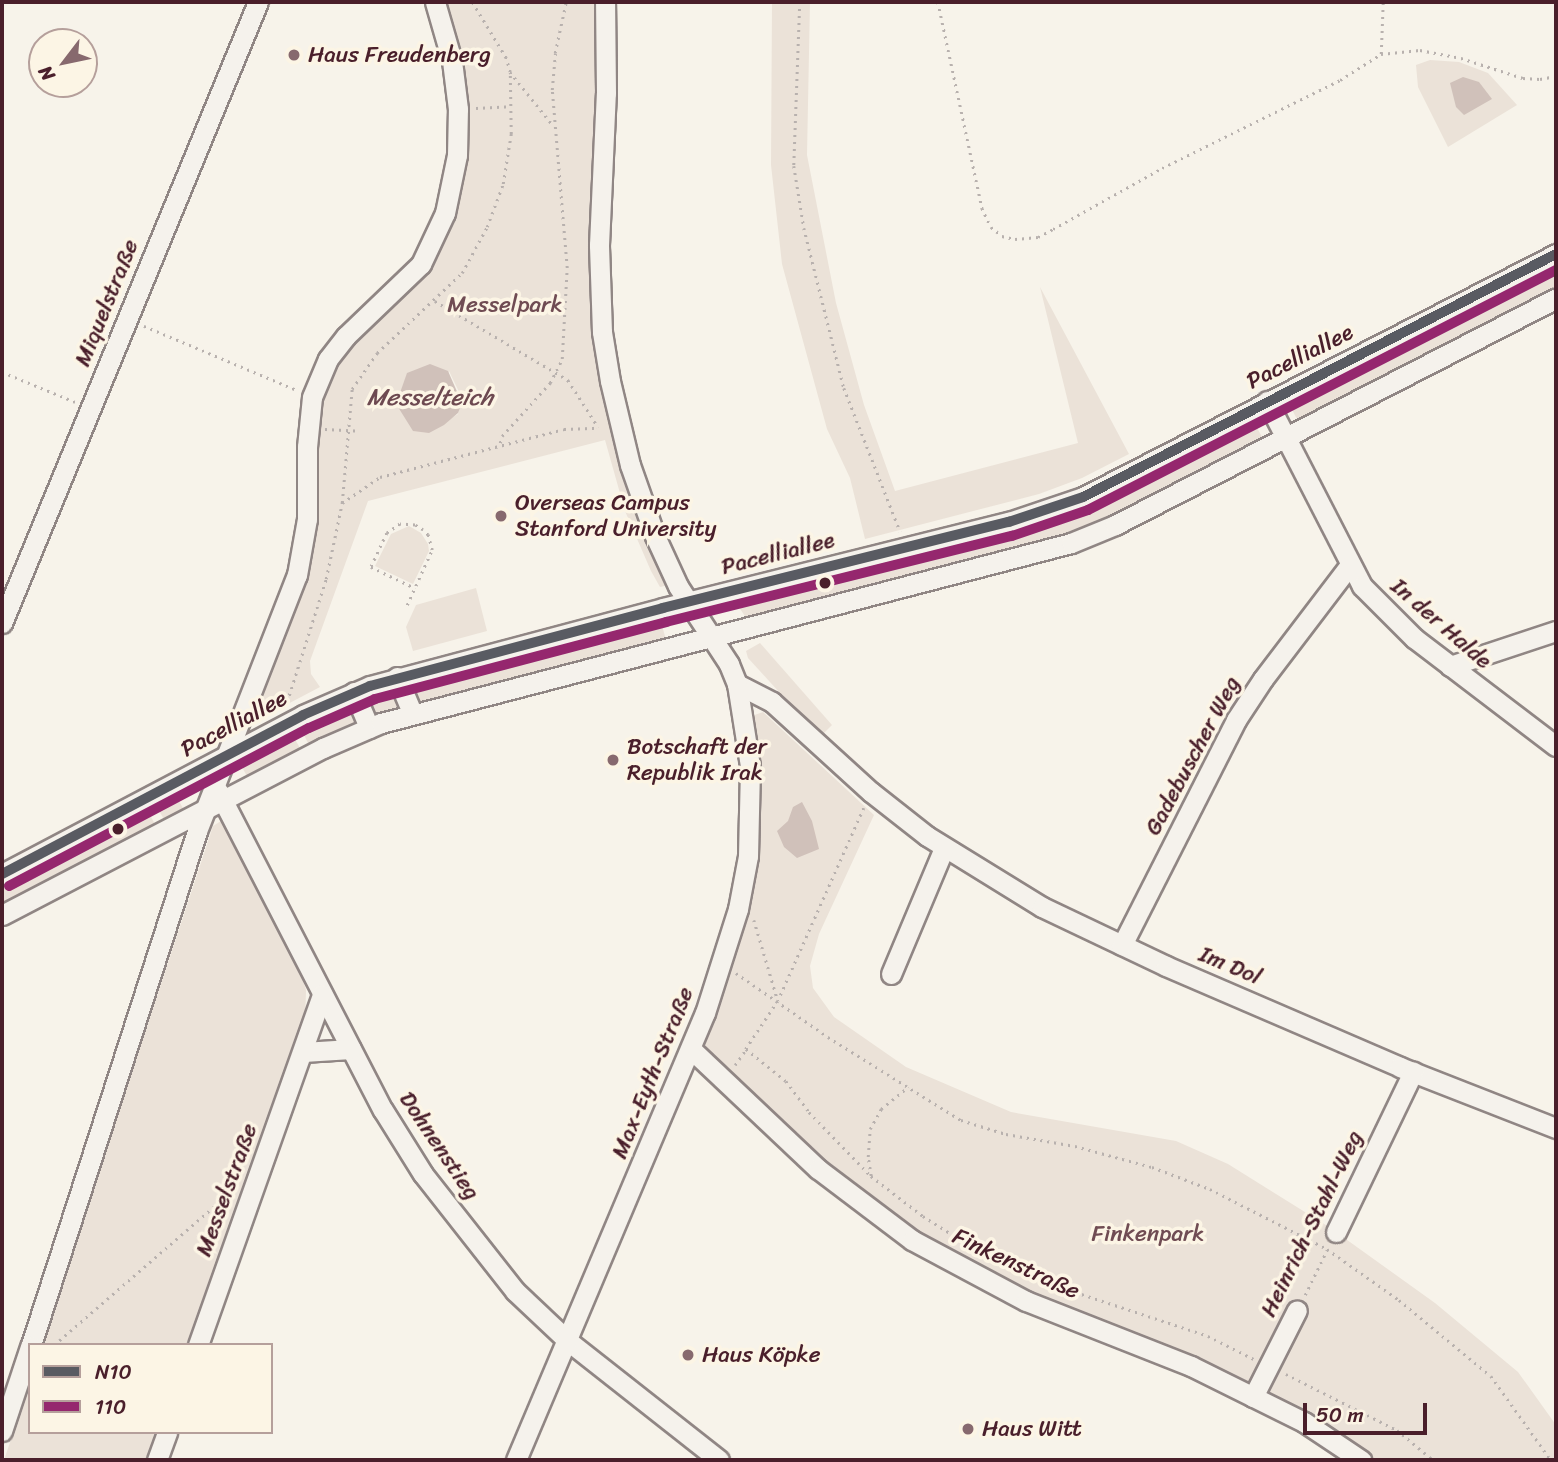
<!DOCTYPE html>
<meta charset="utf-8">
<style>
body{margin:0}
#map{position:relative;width:1558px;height:1462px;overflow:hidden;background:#f7f3ea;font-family:Sriracha,sans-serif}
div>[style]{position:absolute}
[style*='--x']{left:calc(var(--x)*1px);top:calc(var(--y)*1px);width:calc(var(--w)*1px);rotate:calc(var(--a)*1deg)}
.green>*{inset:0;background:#ebe2d8}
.water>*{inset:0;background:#d0c1ba}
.path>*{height:2.5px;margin-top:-1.25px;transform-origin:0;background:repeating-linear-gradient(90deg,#b8b1ae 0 2px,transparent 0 7px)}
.roads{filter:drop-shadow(2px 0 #908684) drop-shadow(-2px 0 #908684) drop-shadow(0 2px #908684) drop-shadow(0 -2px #908684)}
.minor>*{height:19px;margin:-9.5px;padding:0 9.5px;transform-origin:9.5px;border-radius:9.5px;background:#f5f2ec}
.bus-1>*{height:10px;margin:-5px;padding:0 5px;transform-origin:5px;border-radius:5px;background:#595b62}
.bus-2>*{height:10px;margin:-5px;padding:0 5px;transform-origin:5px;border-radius:5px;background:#95276e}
.dots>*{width:19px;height:19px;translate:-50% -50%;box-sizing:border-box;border:4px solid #fcf5e5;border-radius:50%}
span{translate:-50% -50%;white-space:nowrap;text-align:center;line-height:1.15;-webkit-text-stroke:7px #fcf5e5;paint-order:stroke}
.poi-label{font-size:23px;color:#4a1f2b}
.left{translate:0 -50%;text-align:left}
.street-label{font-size:23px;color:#4a1f2b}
.park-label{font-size:23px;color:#704c53}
.water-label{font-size:24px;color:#6d4950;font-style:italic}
.frame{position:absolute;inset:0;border:4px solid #4a1f2b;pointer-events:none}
.legend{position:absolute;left:28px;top:1343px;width:245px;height:91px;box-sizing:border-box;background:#fcf5e5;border:2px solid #b59f9b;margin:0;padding:9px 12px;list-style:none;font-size:21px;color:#4a1f2b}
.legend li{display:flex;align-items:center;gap:14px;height:35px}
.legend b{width:35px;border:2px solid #b59f9b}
.north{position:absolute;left:28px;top:28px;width:70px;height:70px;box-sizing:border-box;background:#fcf5e5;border:2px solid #b59f9b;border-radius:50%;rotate:238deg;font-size:19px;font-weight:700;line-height:28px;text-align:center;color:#4a1f2b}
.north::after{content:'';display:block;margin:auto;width:24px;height:32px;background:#87696e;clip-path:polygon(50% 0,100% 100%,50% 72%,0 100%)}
.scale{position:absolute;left:1303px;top:1403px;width:124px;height:32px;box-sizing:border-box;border:4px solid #4a1f2b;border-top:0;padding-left:9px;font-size:21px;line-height:24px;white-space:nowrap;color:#4a1f2b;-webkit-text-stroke:5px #fcf5e5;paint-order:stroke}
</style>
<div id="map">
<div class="green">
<div style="clip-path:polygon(evenodd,444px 2px,596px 2px,594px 141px,621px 464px,634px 507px,669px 585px,660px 587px,651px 571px,625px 511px,605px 440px,368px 501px,310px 661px,311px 674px,320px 687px,244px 727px,316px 514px,317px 420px,320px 402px,334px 365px,446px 232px,460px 65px,444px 2px,449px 371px,460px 394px,458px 414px,428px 433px,449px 371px)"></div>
<div style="clip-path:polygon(772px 2px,810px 2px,807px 155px,836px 303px,864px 405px,895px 491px,1078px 443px,1040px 287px,1129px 454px,1082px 478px,1039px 494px,865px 539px,850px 478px,827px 429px,782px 264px,771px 165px)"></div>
<div style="clip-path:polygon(1430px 60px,1459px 62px,1488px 73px,1517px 105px,1448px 147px,1418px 87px,1416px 65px)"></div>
<div style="clip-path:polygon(1556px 265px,1556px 289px,1298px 421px,1288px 402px)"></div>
<div style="clip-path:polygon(1253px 420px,1263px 439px,1103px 520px,1049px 541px,747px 619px,734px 600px,1014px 529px)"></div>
<div style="clip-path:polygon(409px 526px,421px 533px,428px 544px,429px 551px,413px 584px,375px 566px,391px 534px)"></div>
<div style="clip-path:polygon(476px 588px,487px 631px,413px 651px,406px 627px,416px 605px)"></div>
<div style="clip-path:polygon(660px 618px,666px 640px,415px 704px,406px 683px)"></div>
<div style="clip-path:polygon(760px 643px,832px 725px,820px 737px,748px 658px,746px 651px)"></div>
<div style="clip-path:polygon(394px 688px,401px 707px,373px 716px,365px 698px)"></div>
<div style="clip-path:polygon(349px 704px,357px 722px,309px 745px,300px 727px)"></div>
<div style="clip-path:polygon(763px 712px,874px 815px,819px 934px,810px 966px,813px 988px,834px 1017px,906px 1067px,1011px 1112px,1176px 1141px,1228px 1164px,1329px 1227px,1435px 1303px,1518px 1372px,1556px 1425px,1556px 1460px,1373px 1460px,1338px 1436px,1207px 1364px,1036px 1296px,915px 1234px,787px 1132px,707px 1050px,702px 1036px,729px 971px,743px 924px,757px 841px,760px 801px,759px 773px,749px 717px)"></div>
<div style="clip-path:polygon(291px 732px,301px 750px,248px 778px,238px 760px)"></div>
<div style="clip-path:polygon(175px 794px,184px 810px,165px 821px,155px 804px)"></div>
<div style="clip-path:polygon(146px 808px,156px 826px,2px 907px,2px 884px)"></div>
<div style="clip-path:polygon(221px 821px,227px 824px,298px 965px,306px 990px,305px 1022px,191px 1345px,42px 1345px,213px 826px)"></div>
<div style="clip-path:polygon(30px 1384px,30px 1432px,160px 1432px,150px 1460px,4px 1460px)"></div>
</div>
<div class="water">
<div style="clip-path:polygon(1463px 77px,1479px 82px,1492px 99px,1464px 115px,1456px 107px,1450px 83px)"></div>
<div style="clip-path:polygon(430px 364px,448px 371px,462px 403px,458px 413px,444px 425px,429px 433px,413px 431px,398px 407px,401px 390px,407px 373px)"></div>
<div style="clip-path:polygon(802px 802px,812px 821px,819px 849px,797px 858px,784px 847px,777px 831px,788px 821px,793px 807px)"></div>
</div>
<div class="path">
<div style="--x:800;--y:2;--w:164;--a:92.1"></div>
<div style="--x:794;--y:166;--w:63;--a:80.8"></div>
<div style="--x:804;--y:228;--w:165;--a:76"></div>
<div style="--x:844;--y:388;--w:154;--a:68.6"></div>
<div style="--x:938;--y:2;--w:211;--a:77.9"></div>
<div style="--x:982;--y:208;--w:21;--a:65"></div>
<div style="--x:991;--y:227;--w:14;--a:39"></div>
<div style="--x:1002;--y:236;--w:13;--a:13"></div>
<div style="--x:1015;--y:239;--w:23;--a:-5"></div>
<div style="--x:1038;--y:237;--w:17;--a:-28"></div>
<div style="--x:1053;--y:229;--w:125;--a:-29.2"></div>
<div style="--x:1162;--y:168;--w:199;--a:-26.3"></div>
<div style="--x:1340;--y:80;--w:49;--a:-32.4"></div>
<div style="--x:1381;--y:54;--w:39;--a:-6"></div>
<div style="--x:1420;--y:50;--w:42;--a:11"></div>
<div style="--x:1461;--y:58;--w:65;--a:17.9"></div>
<div style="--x:1523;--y:78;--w:17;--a:3"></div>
<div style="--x:1540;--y:79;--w:16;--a:-11"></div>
<div style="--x:1381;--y:54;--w:52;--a:-87.8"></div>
<div style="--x:510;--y:72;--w:67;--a:51.1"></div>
<div style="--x:476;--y:108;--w:35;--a:-3"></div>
<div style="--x:435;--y:301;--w:155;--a:30.7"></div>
<div style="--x:568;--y:380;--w:56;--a:57.4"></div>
<div style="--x:144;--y:326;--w:166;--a:22.7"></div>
<div style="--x:2;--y:372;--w:79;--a:22.3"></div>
<div style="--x:325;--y:429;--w:35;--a:3"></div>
<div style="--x:500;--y:443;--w:7;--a:-74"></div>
<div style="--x:502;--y:436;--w:72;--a:-47.8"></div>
<div style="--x:550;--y:383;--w:27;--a:-63"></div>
<div style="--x:562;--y:359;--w:91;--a:-86.9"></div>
<div style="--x:567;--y:268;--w:179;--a:-94.8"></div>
<div style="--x:552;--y:90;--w:37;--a:-85"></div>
<div style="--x:555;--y:53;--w:52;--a:-77.8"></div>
<div style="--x:342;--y:503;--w:114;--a:-85"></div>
<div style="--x:352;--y:389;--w:44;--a:-55.2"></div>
<div style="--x:377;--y:353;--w:117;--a:-43.3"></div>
<div style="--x:462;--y:273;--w:52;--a:-61.5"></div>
<div style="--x:487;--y:227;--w:46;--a:-69.6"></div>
<div style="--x:503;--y:184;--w:51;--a:-80.9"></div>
<div style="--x:511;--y:134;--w:62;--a:-90.9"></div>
<div style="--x:510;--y:72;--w:15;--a:-106"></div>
<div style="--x:506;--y:58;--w:66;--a:-121.3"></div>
<div style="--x:407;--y:605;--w:60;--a:-65.6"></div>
<div style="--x:432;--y:550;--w:16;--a:-105"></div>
<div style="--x:428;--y:535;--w:7;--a:-135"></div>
<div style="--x:423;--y:530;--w:9;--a:-148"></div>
<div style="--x:415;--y:525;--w:15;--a:-176"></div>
<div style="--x:400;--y:524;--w:16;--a:145"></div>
<div style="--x:387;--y:533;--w:38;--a:115"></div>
<div style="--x:371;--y:567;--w:49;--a:25.5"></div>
<div style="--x:287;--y:702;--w:129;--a:-72.4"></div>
<div style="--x:326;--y:579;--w:78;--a:-78.1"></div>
<div style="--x:342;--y:503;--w:46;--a:-34.4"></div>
<div style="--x:380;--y:477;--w:190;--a:-14.6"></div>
<div style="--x:564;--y:429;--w:35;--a:-2"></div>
<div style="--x:864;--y:808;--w:211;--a:114"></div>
<div style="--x:778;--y:1001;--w:58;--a:123.7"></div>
<div style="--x:746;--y:1049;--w:51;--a:38.7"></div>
<div style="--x:786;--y:1081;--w:39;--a:53"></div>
<div style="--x:809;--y:1112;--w:89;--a:45.9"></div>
<div style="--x:871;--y:1176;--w:66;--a:37.6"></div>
<div style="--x:923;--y:1216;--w:58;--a:32.3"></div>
<div style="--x:972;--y:1247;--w:78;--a:25.9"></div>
<div style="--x:1042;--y:1281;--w:175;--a:18.3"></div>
<div style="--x:1208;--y:1336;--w:51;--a:26.6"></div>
<div style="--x:754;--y:920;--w:84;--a:73.5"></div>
<div style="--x:736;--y:973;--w:112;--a:34.8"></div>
<div style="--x:828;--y:1037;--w:157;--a:32"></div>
<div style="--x:961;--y:1120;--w:47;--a:17.3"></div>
<div style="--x:1006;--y:1134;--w:70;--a:9.9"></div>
<div style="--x:1075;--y:1146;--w:80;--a:15.3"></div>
<div style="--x:1152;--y:1167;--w:62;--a:20.8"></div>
<div style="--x:1210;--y:1189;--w:131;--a:27.1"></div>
<div style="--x:1327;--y:1249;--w:88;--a:35.3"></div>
<div style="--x:1399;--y:1300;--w:119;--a:39.6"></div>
<div style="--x:1491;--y:1376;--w:103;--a:54.5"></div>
<div style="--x:735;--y:1065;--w:19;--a:-55"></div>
<div style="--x:871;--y:1176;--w:19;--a:-99"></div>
<div style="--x:868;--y:1157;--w:28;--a:-86"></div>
<div style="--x:870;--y:1129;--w:23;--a:-61"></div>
<div style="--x:881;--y:1109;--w:35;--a:-39"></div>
<div style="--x:1305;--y:1295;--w:50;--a:-63.9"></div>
<div style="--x:54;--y:1345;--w:240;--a:-40.9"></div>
<div style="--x:1286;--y:1374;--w:124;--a:26.8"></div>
<div style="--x:1397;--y:1430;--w:47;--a:39.8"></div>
</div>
<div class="roads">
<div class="minor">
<div style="--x:1267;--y:401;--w:208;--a:62.8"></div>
<div style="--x:1362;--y:586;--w:74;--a:45"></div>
<div style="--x:1414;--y:638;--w:178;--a:37.3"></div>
<div style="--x:2;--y:623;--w:672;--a:-67.6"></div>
<div style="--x:1450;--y:666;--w:112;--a:-18.3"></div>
<div style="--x:397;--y:677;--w:39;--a:67"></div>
<div style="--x:737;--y:684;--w:39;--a:27"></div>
<div style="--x:772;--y:702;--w:134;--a:42.3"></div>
<div style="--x:871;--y:792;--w:71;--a:38.2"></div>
<div style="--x:927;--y:836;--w:135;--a:31.7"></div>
<div style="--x:1042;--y:907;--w:137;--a:25.4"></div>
<div style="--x:1166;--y:966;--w:255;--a:23.3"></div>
<div style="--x:1400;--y:1067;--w:168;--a:21.4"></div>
<div style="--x:354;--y:692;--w:39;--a:67"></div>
<div style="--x:218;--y:791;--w:359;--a:62.7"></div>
<div style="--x:383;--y:1110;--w:75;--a:58"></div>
<div style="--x:423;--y:1174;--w:149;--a:51.8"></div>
<div style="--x:515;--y:1291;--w:73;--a:43.3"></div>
<div style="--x:568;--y:1341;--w:192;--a:38.2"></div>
<div style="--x:2;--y:874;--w:340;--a:-27.8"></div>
<div style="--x:303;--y:715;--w:73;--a:-23.4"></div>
<div style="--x:370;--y:686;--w:303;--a:-14.9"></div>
<div style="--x:663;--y:608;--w:357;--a:-14"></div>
<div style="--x:1009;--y:522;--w:78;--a:-18.7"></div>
<div style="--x:1083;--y:497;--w:532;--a:-27.19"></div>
<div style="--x:2;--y:915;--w:362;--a:-27.5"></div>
<div style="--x:323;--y:748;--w:63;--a:-23.3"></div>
<div style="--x:381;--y:723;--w:713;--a:-14.62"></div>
<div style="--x:1071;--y:543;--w:48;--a:-22.2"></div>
<div style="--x:1115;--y:525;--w:496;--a:-27.2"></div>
<div style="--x:1122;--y:945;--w:252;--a:-63.1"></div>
<div style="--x:1236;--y:720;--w:49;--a:-56.6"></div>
<div style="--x:1263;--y:679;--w:142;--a:-52.7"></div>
<div style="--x:891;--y:974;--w:137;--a:-67.2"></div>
<div style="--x:691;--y:1049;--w:175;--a:43.4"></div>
<div style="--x:818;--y:1169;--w:118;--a:37.1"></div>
<div style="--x:912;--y:1240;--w:129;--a:28.2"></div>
<div style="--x:1026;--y:1301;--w:177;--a:21.5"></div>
<div style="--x:1191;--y:1366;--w:126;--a:26.4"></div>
<div style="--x:1304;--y:1422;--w:69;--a:33.7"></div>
<div style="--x:303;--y:1052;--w:48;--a:-3.6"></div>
<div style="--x:1336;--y:1232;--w:178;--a:-64.3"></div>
<div style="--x:31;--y:1345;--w:540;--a:-72.1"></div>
<div style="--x:197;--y:831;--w:275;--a:-68.7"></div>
<div style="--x:297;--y:575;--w:57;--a:-79.9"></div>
<div style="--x:307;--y:519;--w:72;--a:-90"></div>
<div style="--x:307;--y:447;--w:50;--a:-84.3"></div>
<div style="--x:312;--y:397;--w:41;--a:-67.2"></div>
<div style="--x:328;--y:359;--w:29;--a:-52"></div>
<div style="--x:346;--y:336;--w:104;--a:-43.8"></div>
<div style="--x:421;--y:264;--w:56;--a:-64.8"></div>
<div style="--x:445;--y:213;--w:59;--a:-78.3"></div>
<div style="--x:457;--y:155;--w:46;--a:-88.8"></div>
<div style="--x:458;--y:109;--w:48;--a:-97.1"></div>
<div style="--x:452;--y:61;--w:61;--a:-106.1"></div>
<div style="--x:198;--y:1345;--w:372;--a:-70.5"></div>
<div style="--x:1253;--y:1397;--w:97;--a:-63.2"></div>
<div style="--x:2;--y:1431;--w:89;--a:-71.6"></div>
<div style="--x:157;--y:1460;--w:30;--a:-70"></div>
<div style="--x:516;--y:1460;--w:485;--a:-67.1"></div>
<div style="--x:705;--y:1013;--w:109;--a:-72.4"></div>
<div style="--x:738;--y:909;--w:54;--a:-79.3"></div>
<div style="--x:748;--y:856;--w:90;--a:-88.7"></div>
<div style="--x:750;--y:766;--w:83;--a:-99"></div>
<div style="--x:737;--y:684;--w:22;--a:-112"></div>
<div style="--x:729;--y:664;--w:93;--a:-123.2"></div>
<div style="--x:678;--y:586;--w:55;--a:-114.7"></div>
<div style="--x:655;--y:536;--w:75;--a:-109.4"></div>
<div style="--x:630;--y:465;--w:86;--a:-103.4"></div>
<div style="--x:610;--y:381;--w:50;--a:-99.3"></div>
<div style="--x:602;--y:332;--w:87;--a:-92"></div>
<div style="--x:599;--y:245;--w:152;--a:-87.4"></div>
<div style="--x:606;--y:93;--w:91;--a:-90.6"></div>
</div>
</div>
<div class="bus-1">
<div style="--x:2;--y:874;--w:340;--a:-27.8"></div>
<div style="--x:303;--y:715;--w:73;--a:-23.4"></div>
<div style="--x:370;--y:686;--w:303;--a:-14.9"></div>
<div style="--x:663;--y:608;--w:357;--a:-14"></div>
<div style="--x:1009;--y:522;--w:78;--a:-18.7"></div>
<div style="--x:1083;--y:497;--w:532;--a:-27.19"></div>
</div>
<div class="bus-2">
<div style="--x:9;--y:886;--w:339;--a:-27.8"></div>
<div style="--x:309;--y:728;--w:72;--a:-23.7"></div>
<div style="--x:375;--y:699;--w:301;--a:-14.8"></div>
<div style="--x:666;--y:622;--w:357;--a:-14"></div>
<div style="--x:1012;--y:536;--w:80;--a:-18.9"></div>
<div style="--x:1088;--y:510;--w:526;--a:-27.15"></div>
</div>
<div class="dots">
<div style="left:294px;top:55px;background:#87696e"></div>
<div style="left:501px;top:516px;background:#87696e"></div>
<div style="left:825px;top:583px;background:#4a1f2b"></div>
<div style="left:613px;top:760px;background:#87696e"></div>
<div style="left:118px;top:829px;background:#4a1f2b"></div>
<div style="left:688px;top:1355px;background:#87696e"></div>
<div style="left:968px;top:1429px;background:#87696e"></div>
</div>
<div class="poi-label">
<span class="left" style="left:308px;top:55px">Haus Freudenberg</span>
<span class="left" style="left:515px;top:516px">Overseas Campus<br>Stanford University</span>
<span class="left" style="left:627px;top:760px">Botschaft der<br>Republik Irak</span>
<span class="left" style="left:702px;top:1355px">Haus Köpke</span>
<span class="left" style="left:982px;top:1429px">Haus Witt</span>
</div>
<div class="street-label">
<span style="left:107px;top:303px;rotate:-68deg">Miquelstraße</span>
<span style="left:1300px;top:357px;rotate:-27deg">Pacelliallee</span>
<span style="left:778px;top:554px;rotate:-14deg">Pacelliallee</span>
<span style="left:1441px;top:624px;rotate:41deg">In der Halde</span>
<span style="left:234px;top:724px;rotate:-28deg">Pacelliallee</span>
<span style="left:1193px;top:756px;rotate:-62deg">Gadebuscher Weg</span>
<span style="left:1230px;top:966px;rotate:23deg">Im Dol</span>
<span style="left:653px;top:1073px;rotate:-68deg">Max-Eyth-Straße</span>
<span style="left:439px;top:1146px;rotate:56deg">Dohnenstieg</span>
<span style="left:227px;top:1190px;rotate:-70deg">Messelstraße</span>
<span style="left:1312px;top:1224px;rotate:-64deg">Heinrich-Stahl-Weg</span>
<span style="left:1016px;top:1264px;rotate:25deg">Finkenstraße</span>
</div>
<div class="park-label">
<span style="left:505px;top:305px">Messelpark</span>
<span style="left:1148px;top:1234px">Finkenpark</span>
</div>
<div class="water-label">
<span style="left:430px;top:398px">Messelteich</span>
</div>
<div class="frame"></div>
<ul class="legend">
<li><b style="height:9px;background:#595b62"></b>N10</li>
<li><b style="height:9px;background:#95276e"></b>110</li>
</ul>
<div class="north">N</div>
<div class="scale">50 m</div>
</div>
